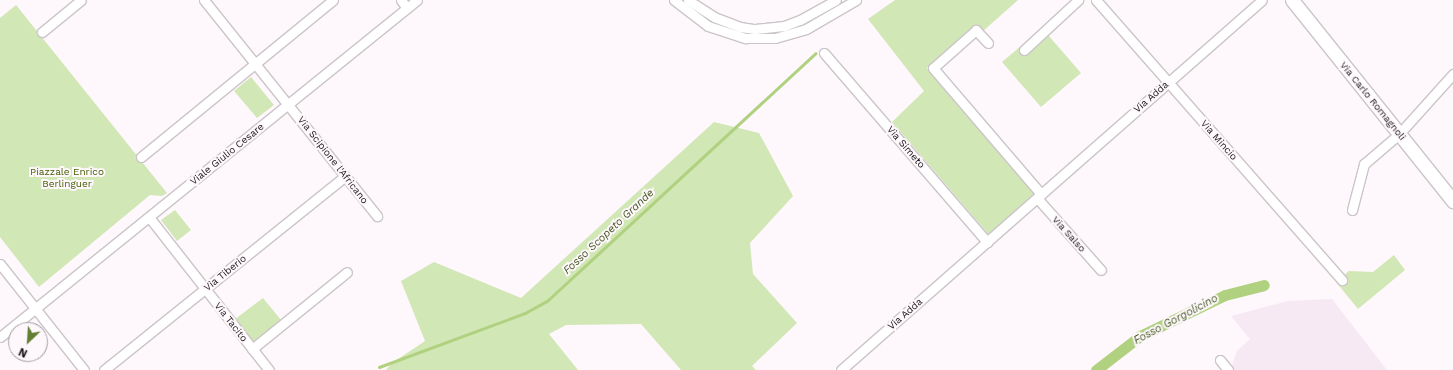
<!DOCTYPE html>
<style>
body{margin:0}
#map{position:relative;width:1453px;height:370px;overflow:hidden;background:#fef7fc;font-family:"Work Sans",sans-serif}
div>[style]{position:absolute}
[style*='--x']{left:calc(var(--x)*1px);top:calc(var(--y)*1px);width:calc(var(--w)*1px);rotate:calc(var(--a)*1deg)}
.built>*{inset:0;background:#f6e9f3}
.green>*{inset:0;background:#d2e7b6}
.stream>*{height:3px;margin:-1.5px;padding:0 1.5px;transform-origin:1.5px;border-radius:1.5px;background:#b0d17f}
.canal>*{height:11px;margin:-5.5px;padding:0 5.5px;transform-origin:5.5px;border-radius:5.5px;background:#b0d17f}
.roads{filter:drop-shadow(1px 0 #cbc5c9) drop-shadow(-1px 0 #cbc5c9) drop-shadow(0 1px #cbc5c9) drop-shadow(0 -1px #cbc5c9)}
.minor>*{height:9px;margin:-4.5px;padding:0 4.5px;transform-origin:4.5px;border-radius:4.5px;background:#fff}
.secondary>*{height:13px;margin:-6.5px;padding:0 6.5px;transform-origin:6.5px;border-radius:6.5px;background:#fff}
span{translate:-50% -50%;white-space:nowrap;text-align:center;line-height:1.15;-webkit-text-stroke:4px #fef7fc;paint-order:stroke}
.street-label{font-size:10px;color:#191718}
.park-label{font-size:10px;color:#435f00}
.water-label{font-size:11px;color:#455a21;font-style:italic}
.north{position:absolute;left:8px;top:322px;width:40px;height:40px;box-sizing:border-box;background:#fef7fc;border:1px solid #a29da1;border-radius:50%;rotate:205deg;font-size:11px;font-weight:700;line-height:16px;text-align:center;color:#191718}
.north::after{content:'';display:block;margin:auto;width:14px;height:18px;background:#627e32;clip-path:polygon(50% 0,100% 100%,50% 72%,0 100%)}
</style>
<div id="map">
<div class="built">
<div style="clip-path:polygon(1332px 299px,1387px 370px,1230px 370px,1237px 351px,1250px 339px,1231px 316px,1288px 301px)"></div>
</div>
<div class="green">
<div style="clip-path:polygon(895px 0,1018px 0,982px 32px,974px 25px,927px 68px,1037px 194px,990px 236px,892px 122px,924px 91px,868px 19px)"></div>
<div style="clip-path:polygon(16px 5px,167px 193px,162px 196px,150px 195px,39px 287px,0 237px,0 18px)"></div>
<div style="clip-path:polygon(1042px 28px,1081px 73px,1041px 107px,1002px 62px)"></div>
<div style="clip-path:polygon(251px 77px,274px 105px,257px 118px,234px 91px)"></div>
<div style="clip-path:polygon(714px 122px,759px 133px,793px 196px,750px 243px,753px 274px,797px 323px,752px 366px,756px 370px,681px 370px,641px 324px,566px 325px,549px 334px,578px 370px,386px 370px,392px 363px,425px 341px,401px 281px,434px 262px,521px 298px)"></div>
<div style="clip-path:polygon(175px 210px,191px 230px,177px 241px,161px 220px)"></div>
<div style="clip-path:polygon(1394px 255px,1405px 270px,1358px 309px,1336px 282px,1349px 271px,1373px 272px)"></div>
<div style="clip-path:polygon(263px 298px,281px 320px,252px 343px,234px 320px)"></div>
</div>
<div class="stream">
<div style="--x:379;--y:367;--w:156;--a:-20.3"></div>
<div style="--x:525;--y:313;--w:26;--a:-29"></div>
<div style="--x:548;--y:300;--w:364;--a:-42.7"></div>
</div>
<div class="canal">
<div style="--x:1096;--y:370;--w:56;--a:-37.7"></div>
<div style="--x:1140;--y:336;--w:94;--a:-25.8"></div>
<div style="--x:1225;--y:295;--w:40;--a:-14.4"></div>
</div>
<div class="roads">
<div class="minor">
<div style="--x:204;--y:0;--w:277;--a:51.3"></div>
<div style="--x:401;--y:0;--w:10;--a:53"></div>
<div style="--x:674;--y:0;--w:43;--a:37.4"></div>
<div style="--x:708;--y:26;--w:40;--a:18"></div>
<div style="--x:746;--y:38;--w:29;--a:0"></div>
<div style="--x:775;--y:38;--w:32;--a:-16"></div>
<div style="--x:806;--y:29;--w:58;--a:-30.1"></div>
<div style="--x:688;--y:0;--w:31;--a:33"></div>
<div style="--x:714;--y:17;--w:28;--a:21"></div>
<div style="--x:740;--y:27;--w:15;--a:8"></div>
<div style="--x:755;--y:29;--w:29;--a:-6"></div>
<div style="--x:784;--y:26;--w:17;--a:-21"></div>
<div style="--x:800;--y:20;--w:41;--a:-29.1"></div>
<div style="--x:1096;--y:0;--w:373;--a:48.7"></div>
<div style="--x:42;--y:32;--w:50;--a:-39.4"></div>
<div style="--x:988;--y:43;--w:18;--a:-133"></div>
<div style="--x:976;--y:30;--w:57;--a:138.5"></div>
<div style="--x:933;--y:68;--w:166;--a:49.4"></div>
<div style="--x:1024;--y:50;--w:74;--a:-42.8"></div>
<div style="--x:824;--y:53;--w:250;--a:49.2"></div>
<div style="--x:141;--y:157;--w:248;--a:-39.3"></div>
<div style="--x:1037;--y:198;--w:96;--a:48.4"></div>
<div style="--x:1352;--y:210;--w:48;--a:-75.4"></div>
<div style="--x:1364;--y:164;--w:46;--a:-40.6"></div>
<div style="--x:1399;--y:134;--w:81;--a:-48"></div>
<div style="--x:149;--y:217;--w:194;--a:51.9"></div>
<div style="--x:0;--y:264;--w:135;--a:51.6"></div>
<div style="--x:0;--y:337;--w:536;--a:-38.94"></div>
<div style="--x:252;--y:349;--w:122;--a:-39"></div>
<div style="--x:1220;--y:360;--w:13;--a:51"></div>
<div style="--x:104;--y:370;--w:309;--a:-38.8"></div>
<div style="--x:841;--y:370;--w:560;--a:-41.31"></div>
</div>
<div class="secondary">
<div style="--x:1292;--y:0;--w:258;--a:51.3"></div>
</div>
</div>
<div class="street-label">
<span style="left:1151px;top:97px;rotate:-41deg">Via Adda</span>
<span style="left:1373px;top:101px;rotate:51deg">Via Carlo Romagnoli</span>
<span style="left:1219px;top:140px;rotate:49deg">Via Mincio</span>
<span style="left:906px;top:147px;rotate:49deg">Via Simeto</span>
<span style="left:227px;top:154px;rotate:-39deg">Viale Giulio Cesare</span>
<span style="left:333px;top:160px;rotate:52deg">Via Scipione l'Africano</span>
<span style="left:1069px;top:234px;rotate:48deg">Via Salso</span>
<span style="left:225px;top:273px;rotate:-39deg">Via Tiberio</span>
<span style="left:905px;top:314px;rotate:-41deg">Via Adda</span>
<span style="left:231px;top:322px;rotate:52deg">Via Tacito</span>
</div>
<div class="park-label">
<span style="left:67px;top:177px">Piazzale Enrico<br>Berlinguer</span>
</div>
<div class="water-label">
<span style="left:609px;top:232px;rotate:-43deg">Fosso Scopeto Grande</span>
<span style="left:1176px;top:320px;rotate:-28deg">Fosso Gorgolicino</span>
</div>
<div class="north">N</div>
</div>
